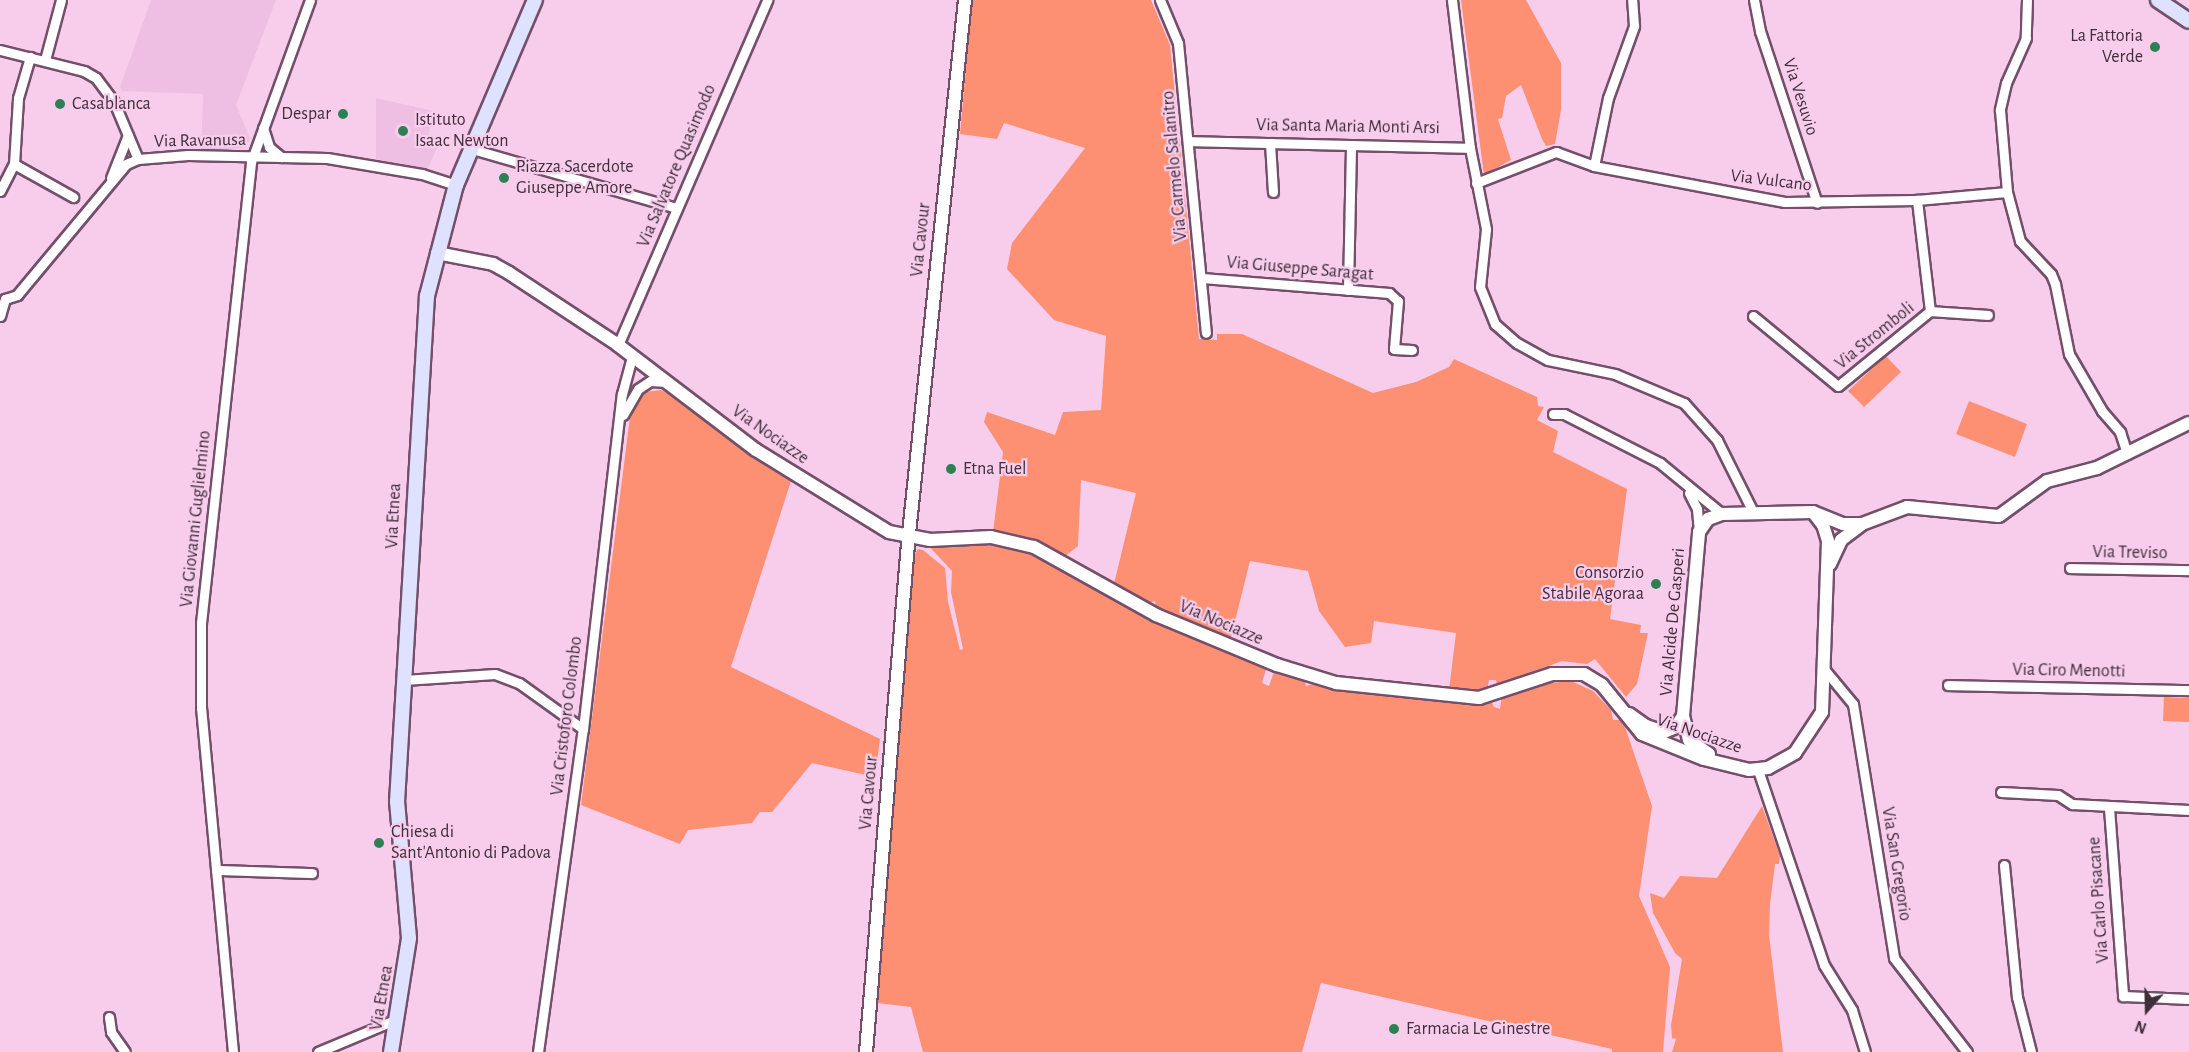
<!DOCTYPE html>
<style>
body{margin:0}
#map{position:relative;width:2189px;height:1052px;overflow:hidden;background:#f8cdec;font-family:"Alegreya Sans",sans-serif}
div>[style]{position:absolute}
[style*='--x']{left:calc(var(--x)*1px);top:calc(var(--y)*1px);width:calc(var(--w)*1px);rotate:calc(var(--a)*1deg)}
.built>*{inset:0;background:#eebfe2}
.green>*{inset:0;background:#fd9073}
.roads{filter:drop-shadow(2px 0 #734f6a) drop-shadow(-2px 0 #734f6a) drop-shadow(0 2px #734f6a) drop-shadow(0 -2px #734f6a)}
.minor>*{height:9px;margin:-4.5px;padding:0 4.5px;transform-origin:4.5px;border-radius:4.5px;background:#fff}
.tertiary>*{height:12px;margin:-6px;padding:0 6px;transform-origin:6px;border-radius:6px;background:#fff}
.secondary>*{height:14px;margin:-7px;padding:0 7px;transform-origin:7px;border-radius:7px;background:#dee2ff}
.dots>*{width:16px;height:16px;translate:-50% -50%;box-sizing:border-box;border:3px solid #f8cdec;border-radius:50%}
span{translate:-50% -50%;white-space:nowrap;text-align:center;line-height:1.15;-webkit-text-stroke:4.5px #f8cdec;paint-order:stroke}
.poi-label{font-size:18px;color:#3f2e3a}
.right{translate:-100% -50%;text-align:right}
.left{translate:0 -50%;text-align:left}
.street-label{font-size:18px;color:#3f2e3a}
.north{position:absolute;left:2117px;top:980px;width:60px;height:60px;-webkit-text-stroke:4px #f8cdec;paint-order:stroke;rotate:200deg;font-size:16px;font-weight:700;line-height:24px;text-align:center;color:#3f2e3a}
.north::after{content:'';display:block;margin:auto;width:21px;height:27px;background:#3f2e3a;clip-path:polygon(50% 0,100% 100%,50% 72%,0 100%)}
</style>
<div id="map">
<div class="built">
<div style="clip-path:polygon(151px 0,276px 0,236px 105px,250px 138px,245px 148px,201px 151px,203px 94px,122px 91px,120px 87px)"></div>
<div style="clip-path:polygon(376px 98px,434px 111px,428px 137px,441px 140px,426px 172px,376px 159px)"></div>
</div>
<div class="green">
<div style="clip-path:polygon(972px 0,1151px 0,1170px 45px,1199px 339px,1217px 340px,1217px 334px,1242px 334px,1373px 393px,1416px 382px,1449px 367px,1454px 359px,1537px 397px,1538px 406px,1544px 407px,1537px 420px,1558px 431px,1553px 452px,1627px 489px,1610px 619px,1641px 625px,1640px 633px,1648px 633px,1637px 684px,1626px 697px,1595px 659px,1587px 664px,1562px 661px,1497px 685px,1496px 680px,1489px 680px,1487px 691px,1479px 694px,1449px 690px,1456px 633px,1374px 621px,1371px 643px,1345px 647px,1319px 611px,1308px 571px,1250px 561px,1230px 641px,1156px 609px,1155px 601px,1145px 604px,1113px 588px,1136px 493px,1081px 480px,1078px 546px,1063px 558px,1031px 540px,993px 532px,1003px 452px,984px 422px,987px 412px,1055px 435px,1063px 412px,1101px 410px,1106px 336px,1054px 320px,1007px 269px,1012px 243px,1085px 148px,1004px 123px,997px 139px,960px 134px)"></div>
<div style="clip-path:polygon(1461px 0,1526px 0,1561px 63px,1561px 110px,1555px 144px,1546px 146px,1542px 139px,1521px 85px,1506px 96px,1502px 118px,1498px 119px,1511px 160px,1484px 175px)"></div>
<div style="clip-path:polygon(1886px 356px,1901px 372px,1864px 407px,1848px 391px)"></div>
<div style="clip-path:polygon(661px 390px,690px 405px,792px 478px,731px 667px,880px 739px,875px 777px,812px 763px,772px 812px,760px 812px,752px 823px,688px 830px,680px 844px,581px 805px,631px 409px,645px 392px)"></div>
<div style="clip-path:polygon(1969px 401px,2027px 424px,2015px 457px,1956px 434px)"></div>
<div style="clip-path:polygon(987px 541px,1034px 551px,1116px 600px,1267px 666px,1262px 683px,1269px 686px,1275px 669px,1304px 678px,1306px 686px,1317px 683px,1358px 692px,1490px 699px,1494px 707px,1500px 709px,1502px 695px,1537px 684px,1571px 681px,1593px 691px,1611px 710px,1613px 720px,1620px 720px,1625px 727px,1652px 806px,1639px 896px,1670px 967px,1663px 1052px,1612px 1052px,1612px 1049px,1321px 983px,1302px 1052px,923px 1052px,911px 1007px,877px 1003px,912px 558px,918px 549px,923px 550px,945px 568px,948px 602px,960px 650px,963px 649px,951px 592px,952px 571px,927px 544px)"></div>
<div style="clip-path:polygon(2164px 697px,2189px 698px,2189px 722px,2163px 721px)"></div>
<div style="clip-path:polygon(1762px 806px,1780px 856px,1779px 864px,1775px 864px,1770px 904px,1769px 935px,1783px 1052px,1672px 1052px,1676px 1039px,1672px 1038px,1671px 1025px,1682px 959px,1675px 953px,1653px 913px,1650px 893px,1664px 898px,1680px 876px,1717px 878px)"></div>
</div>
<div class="roads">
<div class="minor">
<div style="--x:1160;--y:0;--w:47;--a:67.3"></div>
<div style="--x:1178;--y:43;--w:291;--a:84.5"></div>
<div style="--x:1452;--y:0;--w:149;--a:83.1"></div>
<div style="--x:1754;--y:0;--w:32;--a:79"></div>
<div style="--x:1760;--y:31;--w:181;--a:71.7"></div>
<div style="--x:2027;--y:0;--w:38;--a:92"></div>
<div style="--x:2026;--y:38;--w:49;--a:114"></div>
<div style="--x:2006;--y:83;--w:28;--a:103"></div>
<div style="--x:2000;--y:110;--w:82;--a:85.1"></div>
<div style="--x:2007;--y:192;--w:51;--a:75.1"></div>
<div style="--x:2020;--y:241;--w:45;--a:46.8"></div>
<div style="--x:2051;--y:274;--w:11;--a:68"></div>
<div style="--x:2055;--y:284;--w:71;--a:78.7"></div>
<div style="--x:2069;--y:354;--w:66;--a:59.9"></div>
<div style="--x:2102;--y:411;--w:28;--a:49"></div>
<div style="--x:2120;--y:432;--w:23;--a:72"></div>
<div style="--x:0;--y:50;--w:87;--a:14"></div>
<div style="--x:84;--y:71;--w:14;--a:30"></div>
<div style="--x:96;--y:78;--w:30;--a:53"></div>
<div style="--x:114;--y:102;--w:62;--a:67.2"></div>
<div style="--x:45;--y:60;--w:62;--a:-75.1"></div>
<div style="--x:263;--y:128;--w:20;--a:72"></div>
<div style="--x:269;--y:147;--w:16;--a:40"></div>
<div style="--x:1189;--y:141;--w:281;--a:1.4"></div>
<div style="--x:1470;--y:148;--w:83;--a:78.8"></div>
<div style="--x:1486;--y:229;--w:58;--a:95.9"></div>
<div style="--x:1480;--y:287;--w:40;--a:68"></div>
<div style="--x:1495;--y:324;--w:29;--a:41"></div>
<div style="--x:1517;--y:343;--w:35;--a:29"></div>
<div style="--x:1548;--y:360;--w:68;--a:11.8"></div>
<div style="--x:1615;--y:374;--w:75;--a:22.8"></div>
<div style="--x:1684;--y:403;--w:50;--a:48.3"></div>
<div style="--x:1717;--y:440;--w:80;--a:63.4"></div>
<div style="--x:1270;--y:143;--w:49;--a:86.5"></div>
<div style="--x:472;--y:149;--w:212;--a:16.1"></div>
<div style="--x:14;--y:164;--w:68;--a:29.2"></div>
<div style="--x:1594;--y:166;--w:69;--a:-78.4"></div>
<div style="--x:1608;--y:98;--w:77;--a:-70.1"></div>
<div style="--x:1634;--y:26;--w:26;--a:-94"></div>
<div style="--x:111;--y:178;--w:46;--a:-68.4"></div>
<div style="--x:1476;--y:183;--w:86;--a:-21.2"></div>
<div style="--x:1556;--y:152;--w:40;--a:20.2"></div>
<div style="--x:1594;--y:166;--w:194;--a:10.7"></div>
<div style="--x:1785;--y:202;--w:132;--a:-0.9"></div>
<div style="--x:1917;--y:200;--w:90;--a:-5.1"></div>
<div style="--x:0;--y:191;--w:30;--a:-63"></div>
<div style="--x:14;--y:164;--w:66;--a:-86.5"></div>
<div style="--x:18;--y:98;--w:43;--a:-73.7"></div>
<div style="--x:1202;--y:278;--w:188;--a:4.6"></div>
<div style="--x:1389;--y:293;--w:12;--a:42"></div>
<div style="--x:1398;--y:301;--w:48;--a:94.8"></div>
<div style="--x:1394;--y:349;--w:18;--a:3"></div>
<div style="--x:1348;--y:290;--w:145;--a:-88.8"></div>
<div style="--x:5;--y:299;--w:13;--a:-18"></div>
<div style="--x:17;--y:295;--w:170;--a:-50.2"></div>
<div style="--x:126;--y:164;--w:13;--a:-23"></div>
<div style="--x:138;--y:159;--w:50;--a:-4.6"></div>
<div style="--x:188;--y:155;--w:139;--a:1.2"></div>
<div style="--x:327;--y:158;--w:96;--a:9.6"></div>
<div style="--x:422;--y:174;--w:36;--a:18"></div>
<div style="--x:1930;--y:311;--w:58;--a:3.9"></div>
<div style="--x:0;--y:316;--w:18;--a:-74"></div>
<div style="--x:1753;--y:316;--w:110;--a:39.5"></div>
<div style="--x:1838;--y:386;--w:119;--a:-39.2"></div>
<div style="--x:1930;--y:311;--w:112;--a:-96.7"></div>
<div style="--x:618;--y:345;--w:376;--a:-66.6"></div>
<div style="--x:1553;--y:414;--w:11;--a:0"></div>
<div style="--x:1564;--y:414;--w:108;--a:27"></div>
<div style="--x:1660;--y:463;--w:80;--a:39.4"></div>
<div style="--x:623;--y:415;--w:30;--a:-60"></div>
<div style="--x:638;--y:389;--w:14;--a:-34"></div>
<div style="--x:650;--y:381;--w:17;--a:3"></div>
<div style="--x:1689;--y:493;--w:18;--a:63"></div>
<div style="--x:1697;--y:509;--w:23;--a:85"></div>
<div style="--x:2070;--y:568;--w:119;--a:1"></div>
<div style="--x:1824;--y:669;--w:45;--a:50.4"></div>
<div style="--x:1853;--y:704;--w:257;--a:80.8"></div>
<div style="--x:1894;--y:958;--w:119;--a:52.2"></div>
<div style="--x:404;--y:680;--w:91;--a:-3.8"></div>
<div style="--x:495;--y:674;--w:26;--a:21"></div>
<div style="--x:519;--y:683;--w:79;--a:35.7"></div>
<div style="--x:1948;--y:685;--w:241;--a:1.2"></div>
<div style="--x:1758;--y:770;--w:206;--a:71.3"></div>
<div style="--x:1824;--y:965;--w:53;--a:58.1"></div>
<div style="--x:1852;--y:1010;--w:44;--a:72.8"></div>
<div style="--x:2001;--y:792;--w:57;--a:3"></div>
<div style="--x:2058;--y:795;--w:17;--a:33"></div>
<div style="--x:2072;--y:804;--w:117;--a:2.9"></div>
<div style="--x:2109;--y:808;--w:189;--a:85.7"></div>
<div style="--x:2123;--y:996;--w:66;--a:2.6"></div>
<div style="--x:2004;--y:865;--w:133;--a:84.4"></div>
<div style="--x:2017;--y:997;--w:57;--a:75.7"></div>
<div style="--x:216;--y:870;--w:96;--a:1.8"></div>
<div style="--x:109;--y:1017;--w:15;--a:82"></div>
<div style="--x:111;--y:1032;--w:24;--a:55"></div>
<div style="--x:233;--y:1052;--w:345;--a:-95.3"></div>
<div style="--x:201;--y:708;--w:85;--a:-90"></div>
<div style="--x:201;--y:623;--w:464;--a:-83.8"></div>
<div style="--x:251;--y:162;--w:172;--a:-70"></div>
<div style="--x:318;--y:1052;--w:86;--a:-22.7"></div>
<div style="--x:538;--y:1052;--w:326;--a:-82.1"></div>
<div style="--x:583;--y:729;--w:337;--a:-83.4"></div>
<div style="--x:622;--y:394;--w:39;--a:-75"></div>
</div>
<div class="tertiary">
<div style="--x:437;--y:253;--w:57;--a:11.1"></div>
<div style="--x:493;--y:264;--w:18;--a:29"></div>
<div style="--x:509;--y:273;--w:131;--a:33.4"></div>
<div style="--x:618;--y:345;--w:173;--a:37.3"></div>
<div style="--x:756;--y:450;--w:156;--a:31.7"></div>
<div style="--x:889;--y:532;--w:42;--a:11"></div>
<div style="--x:930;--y:540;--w:61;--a:-2.8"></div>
<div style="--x:991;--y:537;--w:44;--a:13.1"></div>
<div style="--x:1034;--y:547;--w:140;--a:29.1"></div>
<div style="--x:1156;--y:615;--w:131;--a:22.5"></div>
<div style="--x:1277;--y:665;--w:62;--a:17"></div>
<div style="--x:1336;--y:683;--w:144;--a:6"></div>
<div style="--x:1479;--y:698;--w:77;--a:-18.2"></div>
<div style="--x:1552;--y:674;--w:32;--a:0"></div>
<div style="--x:1584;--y:674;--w:21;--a:31"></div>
<div style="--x:1602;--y:685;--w:63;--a:50.8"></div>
<div style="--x:1642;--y:734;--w:67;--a:22"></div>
<div style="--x:1704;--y:759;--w:46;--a:13.7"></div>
<div style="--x:1749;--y:770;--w:19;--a:-6"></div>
<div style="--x:1768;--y:768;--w:31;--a:-29"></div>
<div style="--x:1795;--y:753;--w:49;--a:-56.6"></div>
<div style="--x:1822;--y:712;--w:171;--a:-88"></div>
<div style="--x:1828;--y:541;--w:17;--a:-107"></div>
<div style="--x:1823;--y:525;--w:16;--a:-128"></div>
<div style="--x:1830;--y:564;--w:26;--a:-65"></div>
<div style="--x:1841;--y:540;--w:25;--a:-37"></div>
<div style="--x:1629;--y:714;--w:21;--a:35"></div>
<div style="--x:1646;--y:726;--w:19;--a:18"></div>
<div style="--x:1664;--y:732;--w:13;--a:-23"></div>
<div style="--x:1676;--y:727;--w:13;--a:-58"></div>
<div style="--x:1709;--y:754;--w:24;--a:-145"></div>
<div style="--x:1689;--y:740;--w:25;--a:-104"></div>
<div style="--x:1683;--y:716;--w:185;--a:-85"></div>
<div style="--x:1699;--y:532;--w:16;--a:-55"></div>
<div style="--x:1708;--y:519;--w:15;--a:-20"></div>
<div style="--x:1722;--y:514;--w:91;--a:-1.3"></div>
<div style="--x:1813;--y:512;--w:32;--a:22"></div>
<div style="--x:1843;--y:524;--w:19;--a:0"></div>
<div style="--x:1862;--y:524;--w:48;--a:-20.7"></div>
<div style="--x:1907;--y:507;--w:92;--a:5.6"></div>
<div style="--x:1999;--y:516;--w:59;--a:-36.1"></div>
<div style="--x:2047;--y:481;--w:52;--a:-14.6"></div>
<div style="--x:2097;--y:468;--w:102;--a:-26.1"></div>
<div style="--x:866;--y:1052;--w:511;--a:-85.28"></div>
<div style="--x:908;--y:543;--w:546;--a:-84.01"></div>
</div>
<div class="secondary">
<div style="--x:2158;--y:0;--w:37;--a:34"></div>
<div style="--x:391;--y:1052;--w:115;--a:-81"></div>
<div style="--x:409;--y:938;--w:137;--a:-95"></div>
<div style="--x:397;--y:802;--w:507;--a:-86.61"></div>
<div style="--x:427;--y:296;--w:115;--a:-75.4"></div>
<div style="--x:456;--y:185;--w:201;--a:-66.9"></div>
</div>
</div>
<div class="dots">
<div style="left:2155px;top:47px;background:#2d8053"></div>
<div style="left:60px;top:104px;background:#2d8053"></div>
<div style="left:343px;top:114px;background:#2d8053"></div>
<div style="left:403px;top:131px;background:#2d8053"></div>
<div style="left:504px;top:178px;background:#2d8053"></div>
<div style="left:951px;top:469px;background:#2d8053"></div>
<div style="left:1656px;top:584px;background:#2d8053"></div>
<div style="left:379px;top:843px;background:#2d8053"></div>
<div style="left:1394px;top:1029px;background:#2d8053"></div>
</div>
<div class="poi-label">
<span class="right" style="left:2143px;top:47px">La Fattoria<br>Verde</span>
<span class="left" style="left:72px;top:104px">Casablanca</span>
<span class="right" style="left:331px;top:114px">Despar</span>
<span class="left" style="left:415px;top:131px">Istituto<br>Isaac Newton</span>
<span class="left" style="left:516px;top:178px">Piazza Sacerdote<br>Giuseppe Amore</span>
<span class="left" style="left:963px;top:469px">Etna Fuel</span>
<span class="right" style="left:1644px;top:584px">Consorzio<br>Stabile Agoraa</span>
<span class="left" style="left:391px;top:843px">Chiesa di<br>Sant'Antonio di Padova</span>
<span class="left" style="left:1406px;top:1029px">Farmacia Le Ginestre</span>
</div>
<div class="street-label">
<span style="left:1800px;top:97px;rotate:72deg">Via Vesuvio</span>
<span style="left:1348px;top:127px;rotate:1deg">Via Santa Maria Monti Arsi</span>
<span style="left:200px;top:141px;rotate:-1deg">Via Ravanusa</span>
<span style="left:677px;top:166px;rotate:-67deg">Via Salvatore Quasimodo</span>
<span style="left:1175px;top:166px;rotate:-95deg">Via Carmelo Salanitro</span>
<span style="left:1771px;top:181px;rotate:7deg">Via Vulcano</span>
<span style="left:921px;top:240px;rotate:-84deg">Via Cavour</span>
<span style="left:1300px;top:269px;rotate:5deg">Via Giuseppe Saragat</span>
<span style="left:1875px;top:336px;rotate:-39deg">Via Stromboli</span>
<span style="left:770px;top:435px;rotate:35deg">Via Nociazze</span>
<span style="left:394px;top:516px;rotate:-87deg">Via Etnea</span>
<span style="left:196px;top:519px;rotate:-84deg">Via Giovanni Guglielmino</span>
<span style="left:2130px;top:553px;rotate:1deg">Via Treviso</span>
<span style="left:1673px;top:622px;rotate:-85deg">Via Alcide De Gasperi</span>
<span style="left:1221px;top:623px;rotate:23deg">Via Nociazze</span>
<span style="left:2069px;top:671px;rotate:1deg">Via Ciro Menotti</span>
<span style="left:567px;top:716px;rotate:-83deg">Via Cristoforo Colombo</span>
<span style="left:1699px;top:734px;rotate:19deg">Via Nociazze</span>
<span style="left:869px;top:793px;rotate:-85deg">Via Cavour</span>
<span style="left:1896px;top:864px;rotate:81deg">Via San Gregorio</span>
<span style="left:2099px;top:900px;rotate:-94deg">Via Carlo Pisacane</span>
<span style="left:382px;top:998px;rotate:-80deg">Via Etnea</span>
</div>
<div class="north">N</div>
</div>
